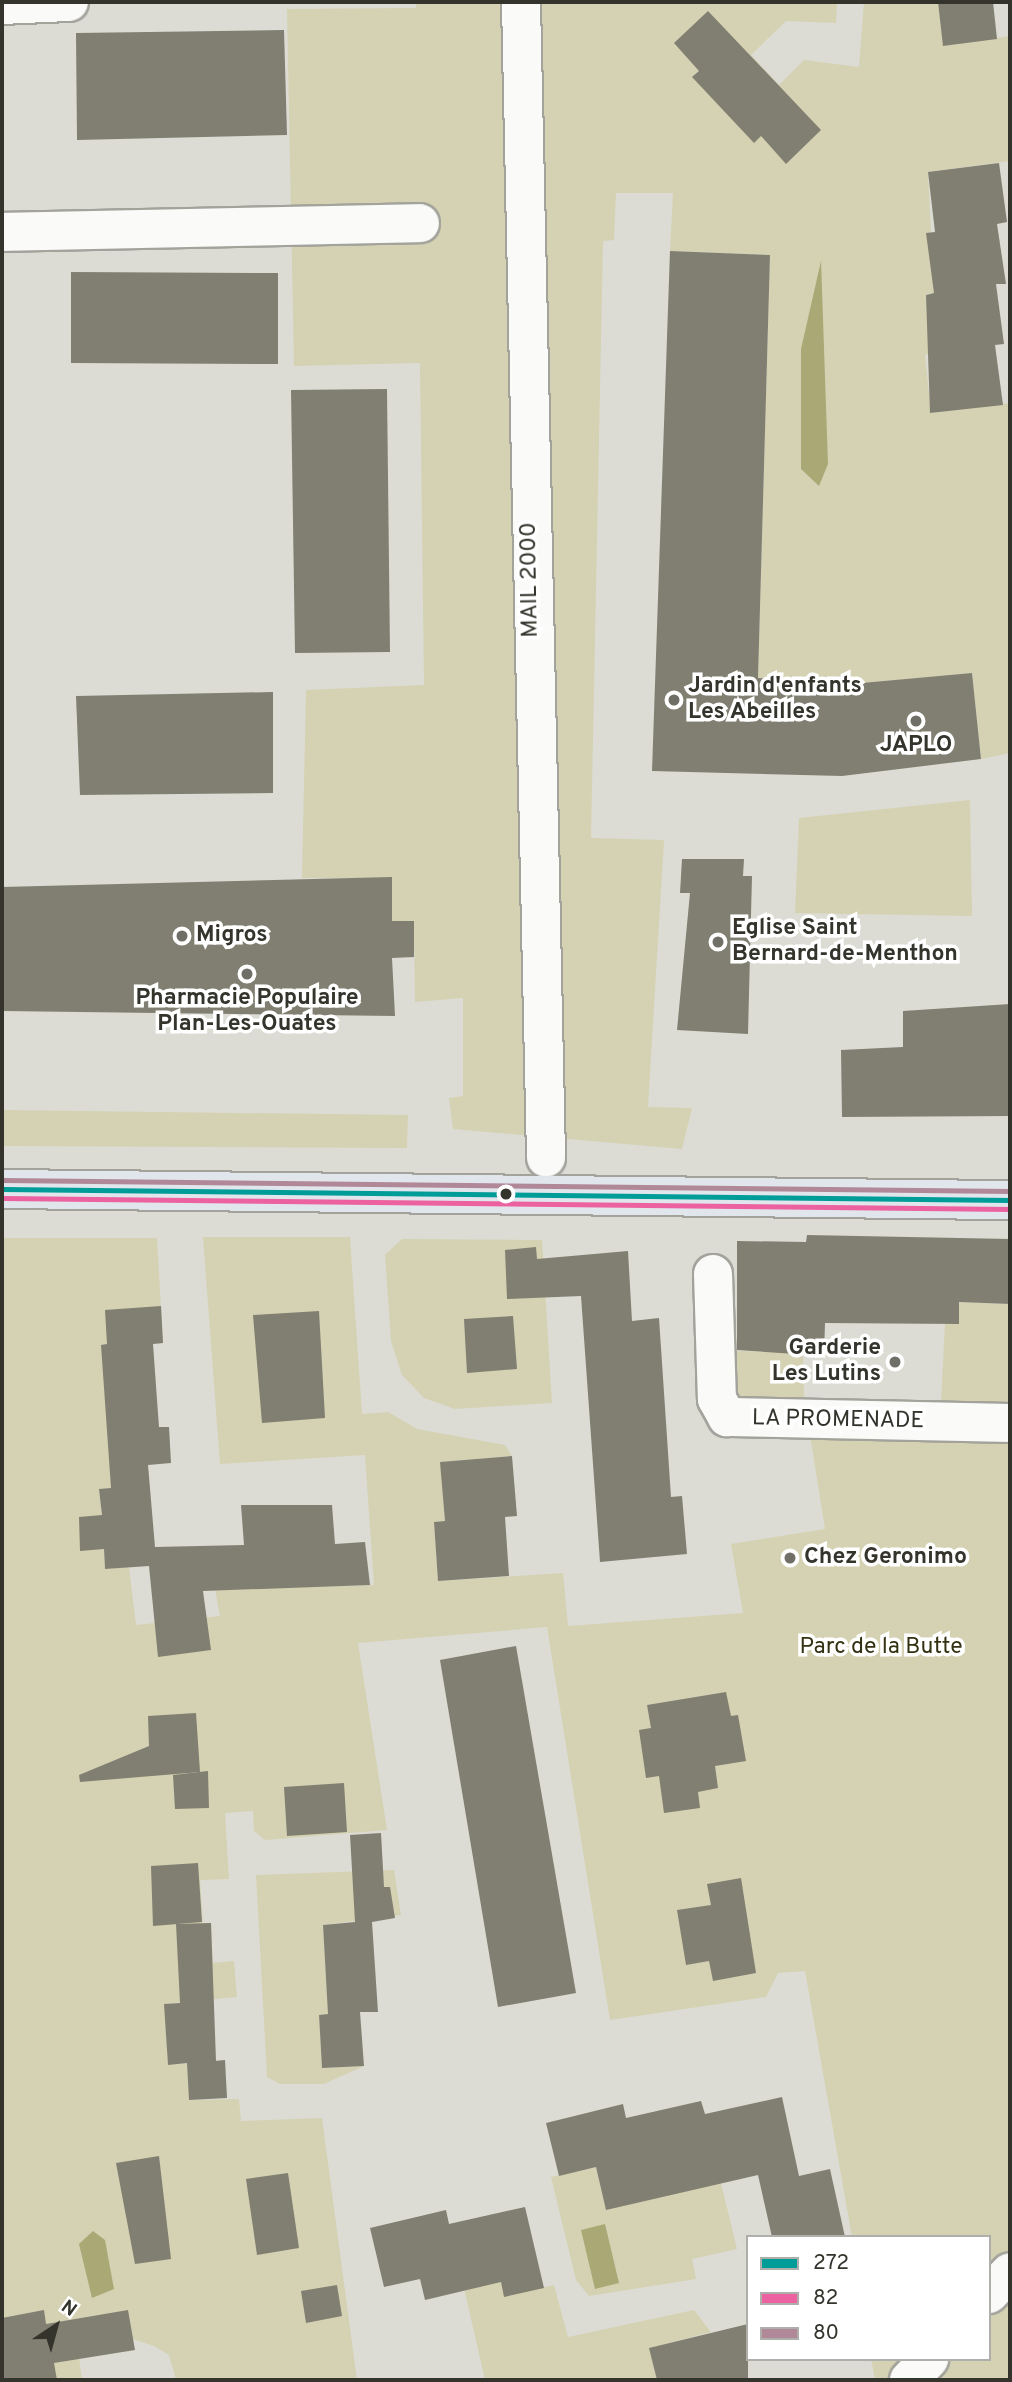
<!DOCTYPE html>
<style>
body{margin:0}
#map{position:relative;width:1012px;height:2382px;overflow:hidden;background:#dcdcd4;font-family:Overpass,sans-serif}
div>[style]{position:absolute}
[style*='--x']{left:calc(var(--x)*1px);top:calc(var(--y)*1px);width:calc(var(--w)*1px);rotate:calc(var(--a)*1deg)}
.green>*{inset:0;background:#d4d2b2}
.water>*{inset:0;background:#aaa875}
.building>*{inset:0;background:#807f71}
.roads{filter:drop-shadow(2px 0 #a3a39c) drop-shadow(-2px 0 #a3a39c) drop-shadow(0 2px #a3a39c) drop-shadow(0 -2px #a3a39c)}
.minor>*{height:38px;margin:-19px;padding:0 19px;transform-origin:19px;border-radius:19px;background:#fafaf9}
.major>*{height:38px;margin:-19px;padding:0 19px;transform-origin:19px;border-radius:19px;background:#e0e6eb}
.bus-1>*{height:5px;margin:-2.5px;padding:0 2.5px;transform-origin:2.5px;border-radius:2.5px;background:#009c98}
.bus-2>*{height:5px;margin:-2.5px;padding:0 2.5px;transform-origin:2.5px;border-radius:2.5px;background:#ec619f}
.bus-3>*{height:5px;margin:-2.5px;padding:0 2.5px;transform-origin:2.5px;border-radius:2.5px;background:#b18898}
.dots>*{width:19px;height:19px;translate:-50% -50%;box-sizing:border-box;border:4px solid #fff;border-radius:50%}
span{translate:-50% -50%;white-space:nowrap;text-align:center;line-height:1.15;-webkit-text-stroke:7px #fff;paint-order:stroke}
.street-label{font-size:23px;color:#34342d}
.poi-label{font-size:23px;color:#34342d;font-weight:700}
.left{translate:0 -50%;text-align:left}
.right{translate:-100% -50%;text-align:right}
.park-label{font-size:23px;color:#333112}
.frame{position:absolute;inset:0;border:4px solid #34342d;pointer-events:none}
.legend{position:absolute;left:746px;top:2235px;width:245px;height:126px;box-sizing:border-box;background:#fff;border:2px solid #aeaeab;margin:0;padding:9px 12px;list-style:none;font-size:21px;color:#34342d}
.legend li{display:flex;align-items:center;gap:14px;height:35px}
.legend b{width:35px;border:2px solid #aeaeab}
.north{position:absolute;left:21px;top:2291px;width:70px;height:70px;-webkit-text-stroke:5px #fff;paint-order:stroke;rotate:36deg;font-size:19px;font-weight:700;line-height:28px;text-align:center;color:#34342d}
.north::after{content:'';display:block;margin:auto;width:24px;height:32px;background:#34342d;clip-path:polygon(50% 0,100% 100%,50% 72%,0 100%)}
</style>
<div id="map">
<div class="green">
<div style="clip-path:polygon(416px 2px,837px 2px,836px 23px,786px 21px,751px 55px,779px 85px,804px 60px,859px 67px,864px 2px,938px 2px,944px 46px,1010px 36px,1010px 161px,928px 172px,934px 293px,926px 294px,933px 353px,925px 355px,931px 413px,1010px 403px,1010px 753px,981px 759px,972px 673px,855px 684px,758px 678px,770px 255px,670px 251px,673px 193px,616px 193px,614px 240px,603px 241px,591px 838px,664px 840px,648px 1107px,692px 1108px,682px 1149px,453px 1129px,449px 1098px,463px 1096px,463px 998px,415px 1002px,414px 921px,392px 921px,392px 878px,302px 878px,306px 690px,424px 685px,420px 363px,294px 366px,287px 9px,416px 8px)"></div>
<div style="clip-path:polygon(970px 800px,972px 916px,795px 913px,799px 818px)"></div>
<div style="clip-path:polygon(2px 1110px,408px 1115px,407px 1148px,2px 1146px)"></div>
<div style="clip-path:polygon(203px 1237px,350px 1237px,362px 1414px,388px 1412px,417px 1429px,505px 1445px,512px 1456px,441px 1462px,445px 1521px,434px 1522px,438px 1581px,563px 1573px,568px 1626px,743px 1613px,731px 1544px,825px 1529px,810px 1435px,1010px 1437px,1010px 2380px,875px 2380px,871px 2359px,989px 2359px,989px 2237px,852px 2237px,805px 1971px,778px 1973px,766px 1997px,610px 2020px,547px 1627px,358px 1643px,387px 1830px,265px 1840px,254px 1831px,253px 1811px,225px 1813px,229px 1879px,200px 1880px,203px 1923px,211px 1923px,213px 1963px,234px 1961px,237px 1997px,165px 2004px,168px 2064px,187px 2063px,190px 2100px,239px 2099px,241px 2121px,322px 2118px,357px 2380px,176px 2380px,169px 2355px,154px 2346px,74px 2320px,82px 2380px,2px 2380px,2px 1238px,157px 1238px,163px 1343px,153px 1344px,156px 1386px,104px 1390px,118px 1488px,100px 1490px,105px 1569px,129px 1567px,136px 1625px,220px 1616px,215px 1589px,374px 1585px,365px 1455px,220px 1464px)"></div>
<div style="clip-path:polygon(402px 1239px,542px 1240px,552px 1403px,455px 1409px,424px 1398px,402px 1375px,391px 1341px,385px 1255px)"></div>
<div style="clip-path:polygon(959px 1302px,1010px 1304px,1010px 1403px,941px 1403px,945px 1323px,959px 1324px)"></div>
<div style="clip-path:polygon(735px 1351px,803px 1352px,804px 1402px,737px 1401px)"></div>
<div style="clip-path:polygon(394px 1870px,401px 1915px,323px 1925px,326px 1977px,343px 2013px,319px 2015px,322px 2068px,364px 2066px,324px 2084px,280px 2084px,267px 2077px,256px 1875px)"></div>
<div style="clip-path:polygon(596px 2167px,606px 2209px,721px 2183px,737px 2249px,692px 2259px,696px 2279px,589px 2296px,576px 2280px,551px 2177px)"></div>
<div style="clip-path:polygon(499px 2275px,505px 2296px,554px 2285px,568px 2337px,694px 2310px,711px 2332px,650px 2348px,657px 2380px,485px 2380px,463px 2284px)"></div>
</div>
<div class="water">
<div style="clip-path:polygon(821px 261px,828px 464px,819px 486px,801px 469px,801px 349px)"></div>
<div style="clip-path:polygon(605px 2224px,619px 2283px,595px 2289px,581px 2230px)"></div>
<div style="clip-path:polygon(93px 2231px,105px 2240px,114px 2289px,92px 2298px,79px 2244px)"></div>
</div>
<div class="building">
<div style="clip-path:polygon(938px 2px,993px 2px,997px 39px,943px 46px)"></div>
<div style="clip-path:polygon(708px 11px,821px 130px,786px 164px,761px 136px,754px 143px,692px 77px,699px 71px,674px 43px)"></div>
<div style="clip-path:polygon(284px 30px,287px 135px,77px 140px,76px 33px)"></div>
<div style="clip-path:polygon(999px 163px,1007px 222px,997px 224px,1006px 284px,996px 284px,1004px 344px,995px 345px,1003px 405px,930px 413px,926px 295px,934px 293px,926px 233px,935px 232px,928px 172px)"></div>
<div style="clip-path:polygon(670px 251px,770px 255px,758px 678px,807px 680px,807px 688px,972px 673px,981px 759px,842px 776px,652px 771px)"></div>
<div style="clip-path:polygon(71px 272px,278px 273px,278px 364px,71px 363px)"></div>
<div style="clip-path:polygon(387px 389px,390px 652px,295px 653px,291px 390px)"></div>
<div style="clip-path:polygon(273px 692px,273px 793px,80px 795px,76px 696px)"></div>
<div style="clip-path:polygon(682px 859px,744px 859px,743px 876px,752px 876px,748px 1034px,677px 1030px,690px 893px,680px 893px)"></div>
<div style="clip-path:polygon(392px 877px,392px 921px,414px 921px,414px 957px,392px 958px,395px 1016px,2px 1011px,2px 887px)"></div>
<div style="clip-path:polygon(1010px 1004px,1010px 1116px,842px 1117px,841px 1050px,903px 1047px,903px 1011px)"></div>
<div style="clip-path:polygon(807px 1235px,1010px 1239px,1010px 1304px,959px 1302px,959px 1324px,825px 1323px,824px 1356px,737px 1350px,737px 1241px,806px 1242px)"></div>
<div style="clip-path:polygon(536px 1247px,537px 1259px,628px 1251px,632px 1321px,659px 1318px,671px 1497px,682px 1496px,687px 1554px,600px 1562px,581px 1296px,507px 1299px,505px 1250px)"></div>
<div style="clip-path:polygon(161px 1306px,163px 1343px,153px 1344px,156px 1386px,159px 1427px,169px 1427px,171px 1463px,148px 1465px,155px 1547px,244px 1545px,241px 1505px,332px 1505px,335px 1544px,365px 1542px,370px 1585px,203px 1591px,211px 1650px,158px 1657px,149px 1566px,105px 1569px,104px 1549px,80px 1551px,79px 1517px,102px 1515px,99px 1489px,111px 1488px,101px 1345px,107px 1344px,105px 1310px)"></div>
<div style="clip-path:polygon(319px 1311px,325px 1418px,262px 1423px,253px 1315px)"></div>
<div style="clip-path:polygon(513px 1316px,517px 1369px,467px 1373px,464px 1319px)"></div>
<div style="clip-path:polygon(512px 1456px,517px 1516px,505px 1517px,509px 1576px,438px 1581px,434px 1522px,445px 1521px,440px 1462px)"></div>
<div style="clip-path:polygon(516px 1646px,576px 1993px,498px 2007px,440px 1660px)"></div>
<div style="clip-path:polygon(726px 1692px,731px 1716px,738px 1715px,746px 1761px,715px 1766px,718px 1788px,698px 1792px,700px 1808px,664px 1813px,659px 1776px,646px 1778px,639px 1730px,651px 1728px,647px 1705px)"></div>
<div style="clip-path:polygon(196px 1713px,200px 1772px,80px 1782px,79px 1775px,149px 1746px,148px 1716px)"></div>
<div style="clip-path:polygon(208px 1771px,209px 1808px,175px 1809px,173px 1775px)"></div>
<div style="clip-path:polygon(344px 1783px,347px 1832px,287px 1836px,284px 1787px)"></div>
<div style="clip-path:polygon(381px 1833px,384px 1887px,390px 1887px,395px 1918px,372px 1922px,378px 2012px,360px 2012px,364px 2066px,322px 2068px,319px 2015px,328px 2014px,323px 1925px,355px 1922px,350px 1835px)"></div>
<div style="clip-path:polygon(198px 1863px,202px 1922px,153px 1926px,151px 1866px)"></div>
<div style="clip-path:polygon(741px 1878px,756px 1973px,713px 1981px,709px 1961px,686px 1965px,677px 1910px,711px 1905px,707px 1884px)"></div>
<div style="clip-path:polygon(211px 1923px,216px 2061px,203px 2062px,225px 2060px,227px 2098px,189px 2100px,187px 2063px,168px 2065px,164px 2004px,180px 2003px,176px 1924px)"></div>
<div style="clip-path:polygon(782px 2097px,799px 2176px,830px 2169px,845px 2237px,772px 2237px,758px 2175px,606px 2210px,596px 2167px,559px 2176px,546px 2123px,623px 2104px,626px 2118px,701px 2101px,705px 2114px)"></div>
<div style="clip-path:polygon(159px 2156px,171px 2259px,135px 2264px,116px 2163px)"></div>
<div style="clip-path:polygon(288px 2173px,299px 2248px,257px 2255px,246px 2179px)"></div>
<div style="clip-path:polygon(525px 2207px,544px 2288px,504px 2297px,501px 2282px,425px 2300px,420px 2279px,384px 2287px,370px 2228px,446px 2210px,449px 2224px)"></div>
<div style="clip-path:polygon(337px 2285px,342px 2316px,306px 2323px,301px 2291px)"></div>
<div style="clip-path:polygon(44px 2310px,46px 2324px,128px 2310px,135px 2350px,54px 2363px,57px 2380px,2px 2380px,2px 2318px)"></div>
<div style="clip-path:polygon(748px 2324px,748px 2380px,657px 2380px,649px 2348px)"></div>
</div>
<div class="roads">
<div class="minor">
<div style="--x:521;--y:2;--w:1156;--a:88.76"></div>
<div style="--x:2;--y:5;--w:67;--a:-2.6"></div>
<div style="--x:3;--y:232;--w:417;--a:-1.2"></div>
<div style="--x:713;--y:1274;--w:125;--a:88.2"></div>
<div style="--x:717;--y:1399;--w:21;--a:61"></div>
<div style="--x:727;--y:1417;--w:283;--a:1.2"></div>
<div style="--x:989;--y:2294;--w:30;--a:-46"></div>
<div style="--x:909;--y:2380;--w:29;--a:-46"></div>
</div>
<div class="major">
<div style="--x:2;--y:1189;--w:1008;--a:0.63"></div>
</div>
</div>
<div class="bus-1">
<div style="--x:2;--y:1189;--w:1008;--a:0.63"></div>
</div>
<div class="bus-2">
<div style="--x:2;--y:1198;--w:1008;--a:0.63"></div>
</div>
<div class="bus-3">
<div style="--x:2;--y:1180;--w:1008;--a:0.63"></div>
</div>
<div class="dots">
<div style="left:674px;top:700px;background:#6f6f67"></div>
<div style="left:916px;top:721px;background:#6f6f67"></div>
<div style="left:182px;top:936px;background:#6f6f67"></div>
<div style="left:718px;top:942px;background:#6f6f67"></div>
<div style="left:247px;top:974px;background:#6f6f67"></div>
<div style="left:506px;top:1194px;background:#34342d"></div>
<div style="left:895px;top:1362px;background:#6f6f67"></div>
<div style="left:790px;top:1558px;background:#6f6f67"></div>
</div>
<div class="street-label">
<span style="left:531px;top:580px;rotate:-91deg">MAIL 2000</span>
<span style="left:838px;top:1421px;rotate:1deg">LA PROMENADE</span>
</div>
<div class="poi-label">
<span class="left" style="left:688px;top:700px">Jardin d'enfants<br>Les Abeilles</span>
<span style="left:916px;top:746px">JAPLO</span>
<span class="left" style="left:732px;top:942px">Eglise Saint<br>Bernard-de-Menthon</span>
<span class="left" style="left:196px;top:936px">Migros</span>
<span style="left:247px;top:1012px">Pharmacie Populaire<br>Plan-Les-Ouates</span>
<span class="right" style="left:881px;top:1362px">Garderie<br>Les Lutins</span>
<span class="left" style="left:804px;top:1558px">Chez Geronimo</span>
</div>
<div class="park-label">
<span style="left:881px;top:1648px">Parc de la Butte</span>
</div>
<div class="frame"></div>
<ul class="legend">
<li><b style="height:9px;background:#009c98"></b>272</li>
<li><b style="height:9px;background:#ec619f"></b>82</li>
<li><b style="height:9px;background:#b18898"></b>80</li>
</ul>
<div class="north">N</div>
</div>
